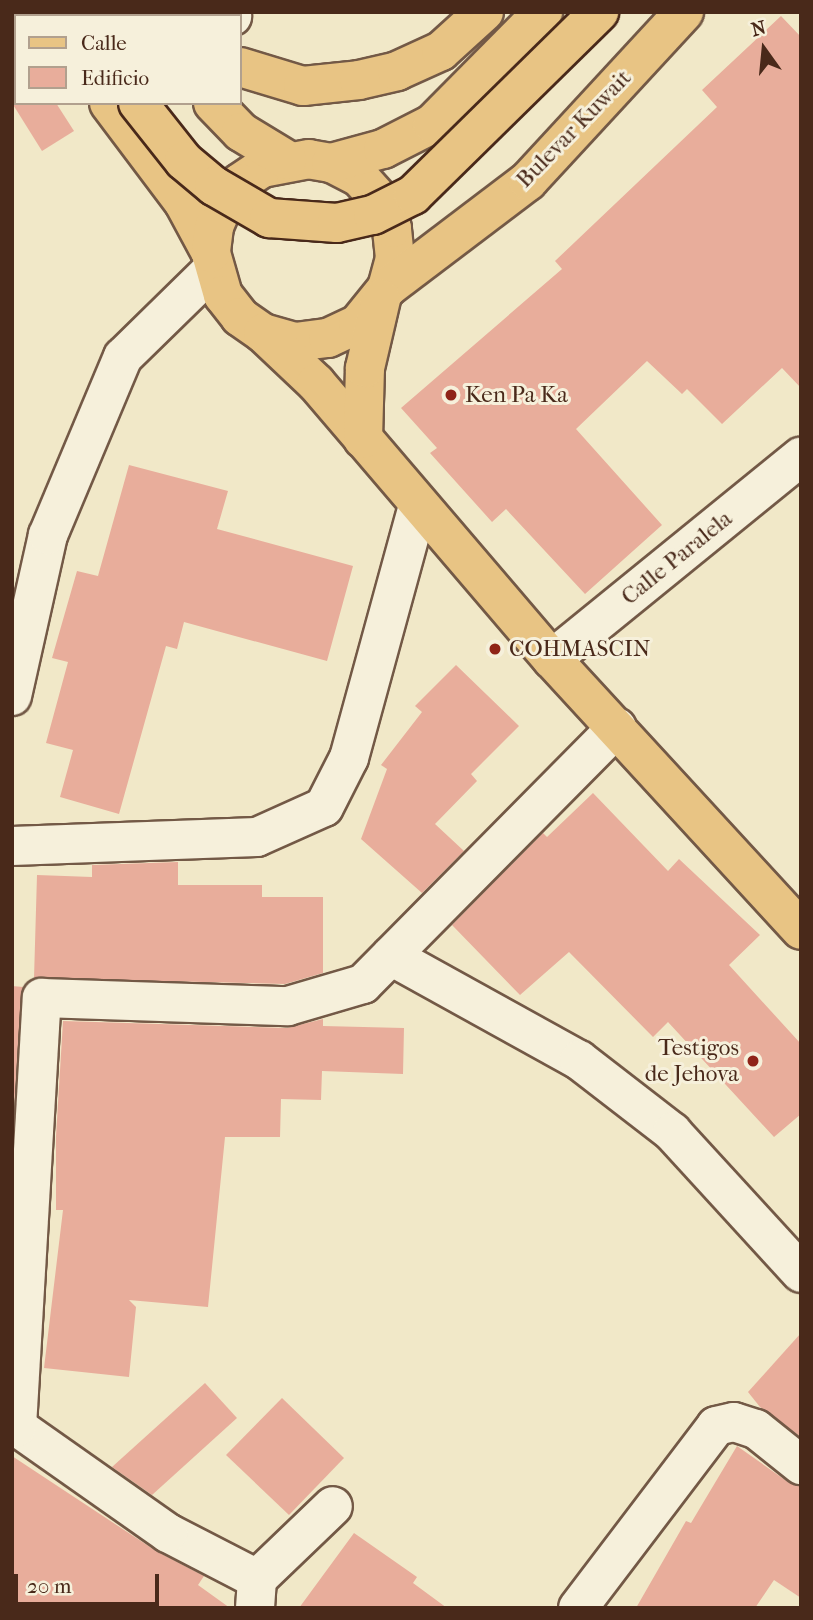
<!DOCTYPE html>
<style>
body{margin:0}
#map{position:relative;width:813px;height:1620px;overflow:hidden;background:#f1e8c8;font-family:"IM FELL French Canon",serif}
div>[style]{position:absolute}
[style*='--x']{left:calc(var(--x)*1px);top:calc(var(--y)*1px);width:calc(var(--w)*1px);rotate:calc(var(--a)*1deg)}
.building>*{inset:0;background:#e8ad9b}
.roads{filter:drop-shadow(2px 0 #735946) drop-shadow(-2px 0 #735946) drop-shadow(0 2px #735946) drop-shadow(0 -2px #735946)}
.minor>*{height:38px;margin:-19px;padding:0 19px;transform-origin:19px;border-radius:19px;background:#f6f0db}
.major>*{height:38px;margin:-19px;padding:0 19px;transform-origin:19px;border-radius:19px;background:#e8c484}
.bridges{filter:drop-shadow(2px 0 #49291a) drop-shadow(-2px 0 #49291a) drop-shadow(0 2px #49291a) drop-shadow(0 -2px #49291a)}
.major-bridge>*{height:38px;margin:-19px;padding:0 19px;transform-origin:19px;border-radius:19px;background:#e8c484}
.dots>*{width:19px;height:19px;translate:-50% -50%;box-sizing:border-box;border:4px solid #f6f0db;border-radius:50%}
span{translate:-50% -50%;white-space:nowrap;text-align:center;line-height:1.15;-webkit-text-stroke:6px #f6f0db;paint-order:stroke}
.street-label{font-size:23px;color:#49291a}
.poi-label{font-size:23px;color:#49291a}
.left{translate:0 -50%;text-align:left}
.right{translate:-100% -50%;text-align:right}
.frame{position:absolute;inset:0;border:14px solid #49291a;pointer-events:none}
.legend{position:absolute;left:14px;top:14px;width:228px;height:91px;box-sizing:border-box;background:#f6f0db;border:2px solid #b1a08e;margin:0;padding:9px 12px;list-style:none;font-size:21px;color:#49291a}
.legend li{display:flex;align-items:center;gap:14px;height:35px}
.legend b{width:35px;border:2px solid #b1a08e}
.north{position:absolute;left:729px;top:14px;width:70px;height:70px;-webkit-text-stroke:5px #f6f0db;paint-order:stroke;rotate:345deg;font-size:19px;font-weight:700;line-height:28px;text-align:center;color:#49291a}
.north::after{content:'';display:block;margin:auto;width:24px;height:32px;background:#49291a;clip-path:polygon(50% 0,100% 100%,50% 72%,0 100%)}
.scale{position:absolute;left:14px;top:1574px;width:145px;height:32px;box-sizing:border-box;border:4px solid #49291a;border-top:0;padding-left:9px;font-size:21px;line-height:24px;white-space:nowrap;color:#49291a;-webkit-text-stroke:5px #f6f0db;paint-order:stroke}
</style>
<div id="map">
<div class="building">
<div style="clip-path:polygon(781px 16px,801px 37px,801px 388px,782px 368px,722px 424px,687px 389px,682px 394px,647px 361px,576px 429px,662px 525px,585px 594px,506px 509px,492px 522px,430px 453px,437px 448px,401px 408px,562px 269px,555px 261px,717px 107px,702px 90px)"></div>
<div style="clip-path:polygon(12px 103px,56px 103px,74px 131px,42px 151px)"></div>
<div style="clip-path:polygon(129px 465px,228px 491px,217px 529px,353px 566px,327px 661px,184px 622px,177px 649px,166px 646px,119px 814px,60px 797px,73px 750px,46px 743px,68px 662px,52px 658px,77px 571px,98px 576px)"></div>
<div style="clip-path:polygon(456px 665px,519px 726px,471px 774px,477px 781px,435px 824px,464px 851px,422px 893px,361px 839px,387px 769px,381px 765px,422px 712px,415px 706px)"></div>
<div style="clip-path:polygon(593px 793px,668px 871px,679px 859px,760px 935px,729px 965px,801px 1044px,801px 1114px,774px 1137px,668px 1022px,653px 1037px,569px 952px,520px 995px,452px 925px,543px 833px,547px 837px)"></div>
<div style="clip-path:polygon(178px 862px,178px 885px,262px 885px,262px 897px,323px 897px,323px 973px,285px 984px,34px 978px,37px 875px,92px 877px,92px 865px)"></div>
<div style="clip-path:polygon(12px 986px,23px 987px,12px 1132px)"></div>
<div style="clip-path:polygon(323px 1019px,323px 1026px,404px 1028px,403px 1074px,322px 1071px,321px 1100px,281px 1099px,280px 1137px,225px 1137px,208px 1307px,129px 1300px,136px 1307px,129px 1377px,44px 1368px,63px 1210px,56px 1210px,56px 1136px,63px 1021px,287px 1028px)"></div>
<div style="clip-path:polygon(801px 1333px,801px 1437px,760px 1407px,748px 1392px)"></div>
<div style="clip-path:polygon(205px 1383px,237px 1418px,152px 1495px,112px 1467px)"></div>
<div style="clip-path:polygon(282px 1398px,344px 1458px,289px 1515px,226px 1455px)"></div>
<div style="clip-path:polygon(737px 1446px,788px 1482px,801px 1486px,801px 1598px,774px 1580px,755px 1608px,636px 1608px,686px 1521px,691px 1523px)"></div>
<div style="clip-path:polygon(12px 1456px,156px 1551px,204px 1576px,198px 1585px,230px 1608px,12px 1608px)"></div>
<div style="clip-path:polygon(354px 1533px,417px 1577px,413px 1583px,447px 1608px,299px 1608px)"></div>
</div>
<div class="roads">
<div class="minor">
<div style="--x:228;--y:12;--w:6;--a:45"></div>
<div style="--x:552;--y:659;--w:321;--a:-39.1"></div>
<div style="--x:12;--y:696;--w:165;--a:-77.4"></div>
<div style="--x:48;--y:535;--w:193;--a:-67.2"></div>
<div style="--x:123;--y:357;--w:126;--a:-44.4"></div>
<div style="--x:12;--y:846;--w:245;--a:-2.1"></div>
<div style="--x:257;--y:837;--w:73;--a:-24.1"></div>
<div style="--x:324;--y:807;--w:55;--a:-63"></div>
<div style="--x:349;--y:758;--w:262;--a:-74.7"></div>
<div style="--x:391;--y:956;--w:215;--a:29"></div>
<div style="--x:579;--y:1060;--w:118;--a:37.7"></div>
<div style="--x:672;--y:1132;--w:191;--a:47.5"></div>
<div style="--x:257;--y:1579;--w:100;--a:-152.7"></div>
<div style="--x:168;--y:1533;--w:184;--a:-144.9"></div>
<div style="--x:17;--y:1427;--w:430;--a:-86.7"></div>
<div style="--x:42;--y:998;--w:246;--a:1.9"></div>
<div style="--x:288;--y:1006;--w:78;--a:-16.3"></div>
<div style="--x:363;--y:984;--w:361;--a:-45.3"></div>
<div style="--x:255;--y:1608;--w:29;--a:-86"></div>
<div style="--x:257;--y:1579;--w:105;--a:-43.8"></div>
<div style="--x:578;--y:1608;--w:228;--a:-52.8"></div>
<div style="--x:716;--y:1426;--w:18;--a:-13"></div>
<div style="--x:734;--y:1422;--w:23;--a:18"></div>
<div style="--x:756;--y:1429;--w:58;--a:38.7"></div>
</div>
<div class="major">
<div style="--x:65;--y:12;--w:5;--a:53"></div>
<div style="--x:122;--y:12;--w:5;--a:53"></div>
<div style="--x:161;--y:12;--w:6;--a:45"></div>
<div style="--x:240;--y:67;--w:66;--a:16.8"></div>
<div style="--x:303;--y:86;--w:56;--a:-6.1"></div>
<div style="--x:359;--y:80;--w:39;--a:-13"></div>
<div style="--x:397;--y:71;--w:48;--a:-24.4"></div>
<div style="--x:441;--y:51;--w:58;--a:-42.2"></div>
<div style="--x:109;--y:103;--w:125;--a:53.1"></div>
<div style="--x:184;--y:203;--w:57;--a:61.6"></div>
<div style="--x:211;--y:253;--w:44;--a:74.1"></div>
<div style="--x:223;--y:295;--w:28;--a:52"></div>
<div style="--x:240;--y:317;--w:28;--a:35"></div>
<div style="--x:263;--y:333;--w:33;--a:16"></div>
<div style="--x:295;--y:342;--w:33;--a:-7"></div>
<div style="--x:328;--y:338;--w:33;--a:-25"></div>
<div style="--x:358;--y:324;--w:46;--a:-51.1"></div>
<div style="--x:387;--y:288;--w:31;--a:-75"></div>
<div style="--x:395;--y:258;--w:30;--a:-96"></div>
<div style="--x:392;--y:228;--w:30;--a:-113"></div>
<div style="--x:380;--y:200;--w:31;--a:-132"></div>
<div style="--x:359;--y:177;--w:31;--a:-153"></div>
<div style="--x:331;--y:163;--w:22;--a:-170"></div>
<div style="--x:309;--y:159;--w:48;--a:169.2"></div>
<div style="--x:262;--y:168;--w:27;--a:146"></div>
<div style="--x:240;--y:183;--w:26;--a:129"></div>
<div style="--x:224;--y:203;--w:26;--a:113"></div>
<div style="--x:214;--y:227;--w:26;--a:97"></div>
<div style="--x:213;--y:103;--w:40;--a:46"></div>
<div style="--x:241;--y:132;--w:54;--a:31.3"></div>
<div style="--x:331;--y:163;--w:54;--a:-15.1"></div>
<div style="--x:383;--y:149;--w:55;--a:-27"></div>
<div style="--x:432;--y:124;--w:158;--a:-45.3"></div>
<div style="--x:387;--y:288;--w:177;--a:-37.2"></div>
<div style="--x:528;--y:181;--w:230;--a:-47.3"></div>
<div style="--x:263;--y:333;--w:73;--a:43.3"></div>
<div style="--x:316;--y:383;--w:363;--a:49.5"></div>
<div style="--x:552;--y:659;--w:368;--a:47.4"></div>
<div style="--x:363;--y:439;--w:71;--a:-88.4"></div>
<div style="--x:365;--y:368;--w:71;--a:-76.9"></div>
</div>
</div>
<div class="bridges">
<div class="major-bridge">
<div style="--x:138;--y:103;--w:74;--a:51.6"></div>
<div style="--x:184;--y:161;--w:39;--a:40"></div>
<div style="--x:214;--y:186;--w:64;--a:30.2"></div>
<div style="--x:269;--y:218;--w:68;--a:4.2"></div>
<div style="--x:337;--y:223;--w:37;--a:-13"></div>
<div style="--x:373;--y:215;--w:45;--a:-26.6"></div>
<div style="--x:413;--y:195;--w:261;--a:-44.5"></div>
</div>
</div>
<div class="dots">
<div style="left:451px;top:395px;background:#8f2418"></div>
<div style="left:495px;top:649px;background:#8f2418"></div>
<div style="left:753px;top:1061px;background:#8f2418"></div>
</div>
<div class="street-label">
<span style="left:574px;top:129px;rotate:-46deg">Bulevar Kuwait</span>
<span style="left:677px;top:558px;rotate:-39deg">Calle Paralela</span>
</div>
<div class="poi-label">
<span class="left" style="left:465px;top:395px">Ken Pa Ka</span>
<span class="left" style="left:509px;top:649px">COHMASCIN</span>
<span class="right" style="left:739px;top:1061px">Testigos<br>de Jehova</span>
</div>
<div class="frame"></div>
<ul class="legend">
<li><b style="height:9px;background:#e8c484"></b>Calle</li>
<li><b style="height:19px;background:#e8ad9b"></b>Edificio</li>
</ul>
<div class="north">N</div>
<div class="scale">20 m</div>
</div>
